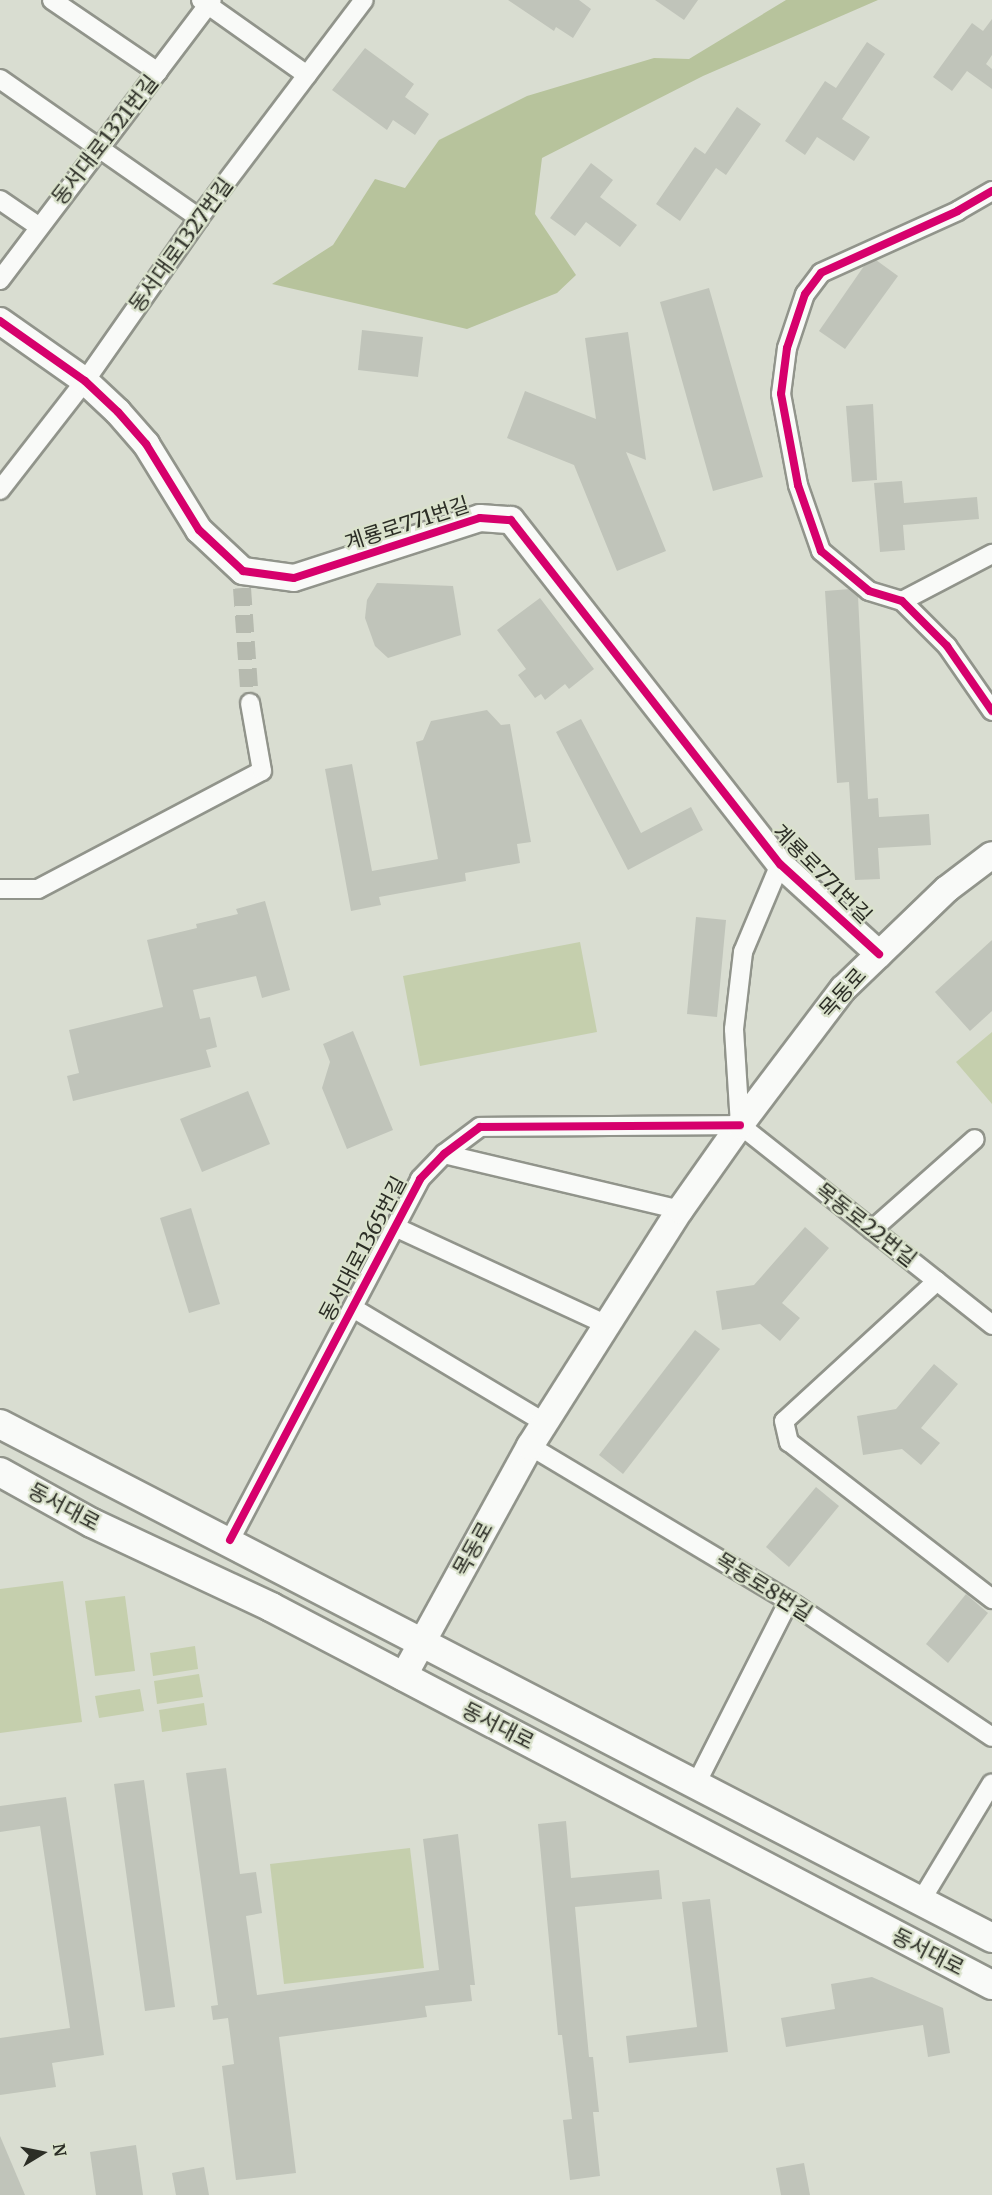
<!DOCTYPE html>
<meta charset="utf-8">
<style>
body{margin:0}
#map{position:relative;width:992px;height:2195px;overflow:hidden;background:#d9ddd1;font-family:Merriweather,"Noto Sans KR",serif}
div>[style]{position:absolute}
[style*='--x']{left:calc(var(--x)*1px);top:calc(var(--y)*1px);width:calc(var(--w)*1px);rotate:calc(var(--a)*1deg)}
.green>*{inset:0;background:#c5cfad}
.forest>*{inset:0;background:#b7c39c}
.building>*{inset:0;background:#c0c4ba}
.street-tunnel>*{height:18px;margin-top:-9px;transform-origin:0;background:repeating-linear-gradient(90deg,#b6baaf 0 18px,transparent 0 27px)}
.roads{filter:drop-shadow(2px 0 #91948b) drop-shadow(-2px 0 #91948b) drop-shadow(0 2px #91948b) drop-shadow(0 -2px #91948b)}
.street>*{height:18px;margin:-9px;padding:0 9px;transform-origin:9px;border-radius:9px;background:#f9faf8}
.secondary>*{height:26px;margin:-13px;padding:0 13px;transform-origin:13px;border-radius:13px;background:#f9faf8}
.primary>*{height:28px;margin:-14px;padding:0 14px;transform-origin:14px;border-radius:14px;background:#f9faf8}
.cycleway>*{height:8px;margin:-4px;padding:0 4px;transform-origin:4px;border-radius:4px;background:#d6006c}
span{translate:-50% -50%;white-space:nowrap;text-align:center;line-height:1.15;-webkit-text-stroke:4.5px #dae2cc;paint-order:stroke}
.street-label{font-size:21px;color:#2c2e26}
.north{position:absolute;left:12px;top:2123px;width:60px;height:60px;-webkit-text-stroke:4px #dae2cc;paint-order:stroke;rotate:80deg;font-size:16px;font-weight:700;line-height:24px;text-align:center;color:#2c2e26}
.north::after{content:'';display:block;margin:auto;width:21px;height:27px;background:#2c2e26;clip-path:polygon(50% 0,100% 100%,50% 72%,0 100%)}
</style>
<div id="map">
<div class="green">
<div style="clip-path:polygon(580px 942px,597px 1032px,420px 1066px,403px 976px)"></div>
<div style="clip-path:polygon(992px 1032px,992px 1104px,956px 1062px)"></div>
<div style="clip-path:polygon(63px 1581px,82px 1722px,0 1733px,0 1589px)"></div>
<div style="clip-path:polygon(125px 1596px,135px 1671px,95px 1676px,85px 1601px)"></div>
<div style="clip-path:polygon(195px 1646px,198px 1669px,153px 1676px,150px 1653px)"></div>
<div style="clip-path:polygon(199px 1674px,203px 1697px,157px 1704px,154px 1681px)"></div>
<div style="clip-path:polygon(140px 1689px,144px 1711px,99px 1718px,95px 1696px)"></div>
<div style="clip-path:polygon(204px 1703px,207px 1725px,162px 1732px,159px 1710px)"></div>
<div style="clip-path:polygon(410px 1848px,424px 1968px,284px 1984px,270px 1864px)"></div>
</div>
<div class="forest">
<div style="clip-path:polygon(786px 0,878px 0,703px 76px,542px 158px,535px 214px,576px 275px,557px 293px,467px 329px,272px 284px,333px 245px,375px 179px,405px 188px,439px 140px,527px 96px,654px 58px,689px 59px)"></div>
</div>
<div class="building">
<div style="clip-path:polygon(508px 0,579px 0,591px 9px,573px 38px,556px 27px,554px 31px)"></div>
<div style="clip-path:polygon(655px 0,698px 0,684px 20px)"></div>
<div style="clip-path:polygon(992px 19px,992px 55px,986px 64px,992px 69px,992px 89px,967px 71px,952px 91px,933px 77px,972px 23px,983px 31px)"></div>
<div style="clip-path:polygon(867px 42px,885px 54px,842px 119px,870px 137px,854px 161px,817px 137px,805px 155px,785px 141px,825px 81px,836px 88px)"></div>
<div style="clip-path:polygon(365px 48px,414px 84px,405px 97px,429px 114px,415px 135px,393px 120px,387px 130px,332px 90px)"></div>
<div style="clip-path:polygon(737px 107px,761px 124px,726px 175px,716px 168px,680px 221px,656px 204px,695px 147px,705px 154px)"></div>
<div style="clip-path:polygon(591px 163px,613px 180px,600px 197px,637px 225px,620px 247px,586px 222px,575px 236px,550px 218px)"></div>
<div style="clip-path:polygon(876px 260px,898px 276px,845px 349px,819px 331px,864px 266px)"></div>
<div style="clip-path:polygon(709px 288px,763px 477px,713px 491px,660px 302px)"></div>
<div style="clip-path:polygon(362px 330px,423px 337px,418px 377px,358px 370px)"></div>
<div style="clip-path:polygon(628px 332px,646px 460px,626px 452px,666px 551px,617px 571px,574px 465px,507px 438px,525px 391px,596px 419px,585px 338px)"></div>
<div style="clip-path:polygon(873px 404px,877px 480px,852px 482px,846px 406px)"></div>
<div style="clip-path:polygon(902px 481px,904px 503px,977px 497px,979px 519px,903px 525px,905px 550px,880px 552px,874px 483px)"></div>
<div style="clip-path:polygon(377px 583px,453px 586px,461px 635px,388px 658px,375px 646px,365px 618px,367px 600px)"></div>
<div style="clip-path:polygon(850px 589px,858px 596px,868px 799px,878px 798px,879px 817px,929px 814px,931px 845px,878px 848px,880px 879px,855px 880px,849px 782px,837px 783px,825px 591px)"></div>
<div style="clip-path:polygon(540px 598px,594px 669px,569px 689px,565px 684px,545px 700px,541px 694px,535px 698px,518px 675px,526px 669px,497px 630px)"></div>
<div style="clip-path:polygon(487px 710px,501px 725px,510px 724px,531px 842px,517px 844px,520px 863px,465px 873px,466px 881px,379px 897px,381px 905px,351px 911px,325px 769px,352px 764px,372px 871px,438px 859px,416px 742px,423px 740px,431px 721px)"></div>
<div style="clip-path:polygon(581px 719px,641px 833px,691px 807px,703px 830px,628px 870px,556px 732px)"></div>
<div style="clip-path:polygon(265px 901px,290px 990px,262px 998px,256px 976px,193px 990px,200px 1019px,210px 1017px,217px 1047px,206px 1050px,211px 1067px,73px 1101px,67px 1076px,79px 1073px,69px 1030px,163px 1007px,147px 940px,197px 928px,196px 924px,238px 914px,236px 909px)"></div>
<div style="clip-path:polygon(696px 917px,726px 920px,717px 1017px,687px 1014px)"></div>
<div style="clip-path:polygon(992px 940px,992px 1011px,970px 1031px,935px 992px)"></div>
<div style="clip-path:polygon(353px 1031px,393px 1130px,347px 1149px,322px 1088px,330px 1062px,323px 1044px)"></div>
<div style="clip-path:polygon(248px 1091px,270px 1144px,202px 1172px,180px 1119px)"></div>
<div style="clip-path:polygon(191px 1208px,220px 1304px,189px 1313px,160px 1218px)"></div>
<div style="clip-path:polygon(805px 1227px,829px 1248px,782px 1303px,800px 1318px,780px 1341px,760px 1324px,722px 1330px,716px 1291px,754px 1285px)"></div>
<div style="clip-path:polygon(695px 1330px,720px 1349px,623px 1474px,599px 1455px)"></div>
<div style="clip-path:polygon(934px 1364px,958px 1384px,921px 1428px,940px 1443px,921px 1465px,902px 1449px,863px 1455px,857px 1416px,896px 1409px)"></div>
<div style="clip-path:polygon(816px 1487px,839px 1506px,789px 1567px,766px 1547px)"></div>
<div style="clip-path:polygon(966px 1594px,988px 1613px,948px 1663px,926px 1644px)"></div>
<div style="clip-path:polygon(226px 1768px,240px 1874px,256px 1872px,262px 1913px,246px 1916px,257px 1995px,439px 1970px,423px 1839px,458px 1834px,475px 1985px,470px 1985px,472px 2001px,425px 2006px,427px 2017px,279px 2037px,296px 2173px,236px 2180px,222px 2066px,234px 2064px,228px 2018px,213px 2020px,211px 2006px,218px 2005px,186px 1773px)"></div>
<div style="clip-path:polygon(144px 1780px,175px 2007px,145px 2011px,114px 1784px)"></div>
<div style="clip-path:polygon(66px 1797px,104px 2055px,52px 2063px,56px 2087px,0 2095px,0 2038px,70px 2028px,40px 1826px,0 1832px,0 1806px)"></div>
<div style="clip-path:polygon(566px 1821px,571px 1878px,659px 1870px,662px 1899px,575px 1907px,589px 2057px,593px 2057px,599px 2112px,593px 2112px,600px 2176px,570px 2180px,563px 2120px,572px 2119px,562px 2035px,558px 2035px,538px 1824px)"></div>
<div style="clip-path:polygon(710px 1899px,728px 2052px,629px 2063px,626px 2036px,697px 2027px,682px 1902px)"></div>
<div style="clip-path:polygon(872px 1977px,943px 2008px,950px 2053px,928px 2057px,923px 2025px,786px 2047px,781px 2018px,835px 2009px,831px 1984px)"></div>
<div style="clip-path:polygon(0 2136px,25px 2195px,0 2195px)"></div>
<div style="clip-path:polygon(136px 2145px,143px 2195px,96px 2195px,90px 2152px)"></div>
<div style="clip-path:polygon(804px 2163px,810px 2195px,781px 2195px,776px 2168px)"></div>
<div style="clip-path:polygon(204px 2167px,209px 2195px,176px 2195px,172px 2173px)"></div>
</div>
<div class="street-tunnel">
<div style="--x:242;--y:588;--w:115;--a:86"></div>
</div>
<div class="roads">
<div class="street">
<div style="--x:52;--y:0;--w:128;--a:34.2"></div>
<div style="--x:201;--y:0;--w:130;--a:35.3"></div>
<div style="--x:0;--y:79;--w:243;--a:34.9"></div>
<div style="--x:992;--y:191;--w:39;--a:150"></div>
<div style="--x:958;--y:211;--w:150;--a:155.7"></div>
<div style="--x:821;--y:273;--w:26;--a:127"></div>
<div style="--x:805;--y:294;--w:57;--a:108.4"></div>
<div style="--x:787;--y:348;--w:46;--a:97.4"></div>
<div style="--x:781;--y:394;--w:93;--a:79.4"></div>
<div style="--x:798;--y:485;--w:70;--a:70.8"></div>
<div style="--x:821;--y:551;--w:62;--a:39.8"></div>
<div style="--x:869;--y:591;--w:34;--a:17"></div>
<div style="--x:902;--y:601;--w:64;--a:45"></div>
<div style="--x:947;--y:646;--w:79;--a:55.3"></div>
<div style="--x:0;--y:200;--w:46;--a:34.4"></div>
<div style="--x:0;--y:280;--w:351;--a:-52.9"></div>
<div style="--x:0;--y:490;--w:138;--a:-52.1"></div>
<div style="--x:85;--y:381;--w:199;--a:-55"></div>
<div style="--x:199;--y:218;--w:273;--a:-52.9"></div>
<div style="--x:902;--y:601;--w:102;--a:-27.6"></div>
<div style="--x:0;--y:889;--w:38;--a:0"></div>
<div style="--x:38;--y:889;--w:253;--a:-27.8"></div>
<div style="--x:262;--y:771;--w:69;--a:-100"></div>
<div style="--x:740;--y:1125;--w:322;--a:38.4"></div>
<div style="--x:740;--y:1125;--w:96;--a:-93.6"></div>
<div style="--x:734;--y:1029;--w:78;--a:-83.3"></div>
<div style="--x:743;--y:952;--w:95;--a:-67.2"></div>
<div style="--x:444;--y:1154;--w:243;--a:13.3"></div>
<div style="--x:395;--y:1227;--w:234;--a:24.8"></div>
<div style="--x:872;--y:1230;--w:137;--a:-41.5"></div>
<div style="--x:937;--y:1281;--w:207;--a:137.5"></div>
<div style="--x:784;--y:1421;--w:22;--a:77"></div>
<div style="--x:789;--y:1442;--w:257;--a:37.7"></div>
<div style="--x:353;--y:1308;--w:224;--a:30.9"></div>
<div style="--x:530;--y:1446;--w:302;--a:30.9"></div>
<div style="--x:789;--y:1601;--w:244;--a:33.8"></div>
<div style="--x:230;--y:1540;--w:408;--a:-62.2"></div>
<div style="--x:420;--y:1179;--w:35;--a:-46"></div>
<div style="--x:444;--y:1154;--w:45;--a:-36.9"></div>
<div style="--x:480;--y:1127;--w:260;--a:-0.4"></div>
<div style="--x:696;--y:1784;--w:205;--a:-63.1"></div>
<div style="--x:922;--y:1899;--w:135;--a:-58.9"></div>
</div>
<div class="secondary">
<div style="--x:0;--y:321;--w:104;--a:35.2"></div>
<div style="--x:85;--y:381;--w:45;--a:43.2"></div>
<div style="--x:118;--y:412;--w:43;--a:48.8"></div>
<div style="--x:146;--y:444;--w:101;--a:58.4"></div>
<div style="--x:199;--y:530;--w:60;--a:43"></div>
<div style="--x:243;--y:571;--w:51;--a:7.8"></div>
<div style="--x:294;--y:578;--w:195;--a:-17.9"></div>
<div style="--x:480;--y:518;--w:31;--a:4"></div>
<div style="--x:511;--y:520;--w:437;--a:52"></div>
<div style="--x:780;--y:864;--w:134;--a:42.3"></div>
<div style="--x:403;--y:1677;--w:264;--a:-61.2"></div>
<div style="--x:530;--y:1446;--w:280;--a:-57.6"></div>
<div style="--x:680;--y:1210;--w:104;--a:-54.8"></div>
<div style="--x:740;--y:1125;--w:171;--a:-52.9"></div>
<div style="--x:843;--y:989;--w:144;--a:-43.9"></div>
<div style="--x:947;--y:889;--w:56;--a:-37.1"></div>
</div>
<div class="primary">
<div style="--x:0;--y:1424;--w:1117;--a:27.39"></div>
<div style="--x:0;--y:1472;--w:105;--a:29"></div>
<div style="--x:92;--y:1523;--w:198;--a:25.1"></div>
<div style="--x:271;--y:1607;--w:814;--a:27.67"></div>
</div>
</div>
<div class="cycleway">
<div style="--x:992;--y:191;--w:39;--a:150"></div>
<div style="--x:958;--y:211;--w:150;--a:155.7"></div>
<div style="--x:821;--y:273;--w:26;--a:127"></div>
<div style="--x:805;--y:294;--w:57;--a:108.4"></div>
<div style="--x:787;--y:348;--w:46;--a:97.4"></div>
<div style="--x:781;--y:394;--w:93;--a:79.4"></div>
<div style="--x:798;--y:485;--w:70;--a:70.8"></div>
<div style="--x:821;--y:551;--w:62;--a:39.8"></div>
<div style="--x:869;--y:591;--w:34;--a:17"></div>
<div style="--x:902;--y:601;--w:64;--a:45"></div>
<div style="--x:947;--y:646;--w:79;--a:55.3"></div>
<div style="--x:0;--y:321;--w:104;--a:35.2"></div>
<div style="--x:85;--y:381;--w:45;--a:43.2"></div>
<div style="--x:118;--y:412;--w:43;--a:48.8"></div>
<div style="--x:146;--y:444;--w:101;--a:58.4"></div>
<div style="--x:199;--y:530;--w:60;--a:43"></div>
<div style="--x:243;--y:571;--w:51;--a:7.8"></div>
<div style="--x:294;--y:578;--w:195;--a:-17.9"></div>
<div style="--x:480;--y:518;--w:31;--a:4"></div>
<div style="--x:511;--y:520;--w:437;--a:52"></div>
<div style="--x:780;--y:864;--w:134;--a:42.3"></div>
<div style="--x:230;--y:1540;--w:408;--a:-62.2"></div>
<div style="--x:420;--y:1179;--w:35;--a:-46"></div>
<div style="--x:444;--y:1154;--w:45;--a:-36.9"></div>
<div style="--x:480;--y:1127;--w:260;--a:-0.4"></div>
</div>
<div class="street-label">
<span style="left:105px;top:140px;rotate:-52deg">동서대로1321번길</span>
<span style="left:181px;top:245px;rotate:-54deg">동서대로1327번길</span>
<span style="left:407px;top:524px;rotate:-18deg">계룡로771번길</span>
<span style="left:822px;top:874px;rotate:45deg">계룡로771번길</span>
<span style="left:843px;top:993px;rotate:-48deg">목동로</span>
<span style="left:866px;top:1225px;rotate:38deg">목동로22번길</span>
<span style="left:363px;top:1249px;rotate:-62deg">동서대로1365번길</span>
<span style="left:64px;top:1507px;rotate:28deg">동서대로</span>
<span style="left:473px;top:1549px;rotate:-61deg">목동로</span>
<span style="left:764px;top:1587px;rotate:32deg">목동로8번길</span>
<span style="left:498px;top:1726px;rotate:27deg">동서대로</span>
<span style="left:928px;top:1952px;rotate:27deg">동서대로</span>
</div>
<div class="north">N</div>
</div>
